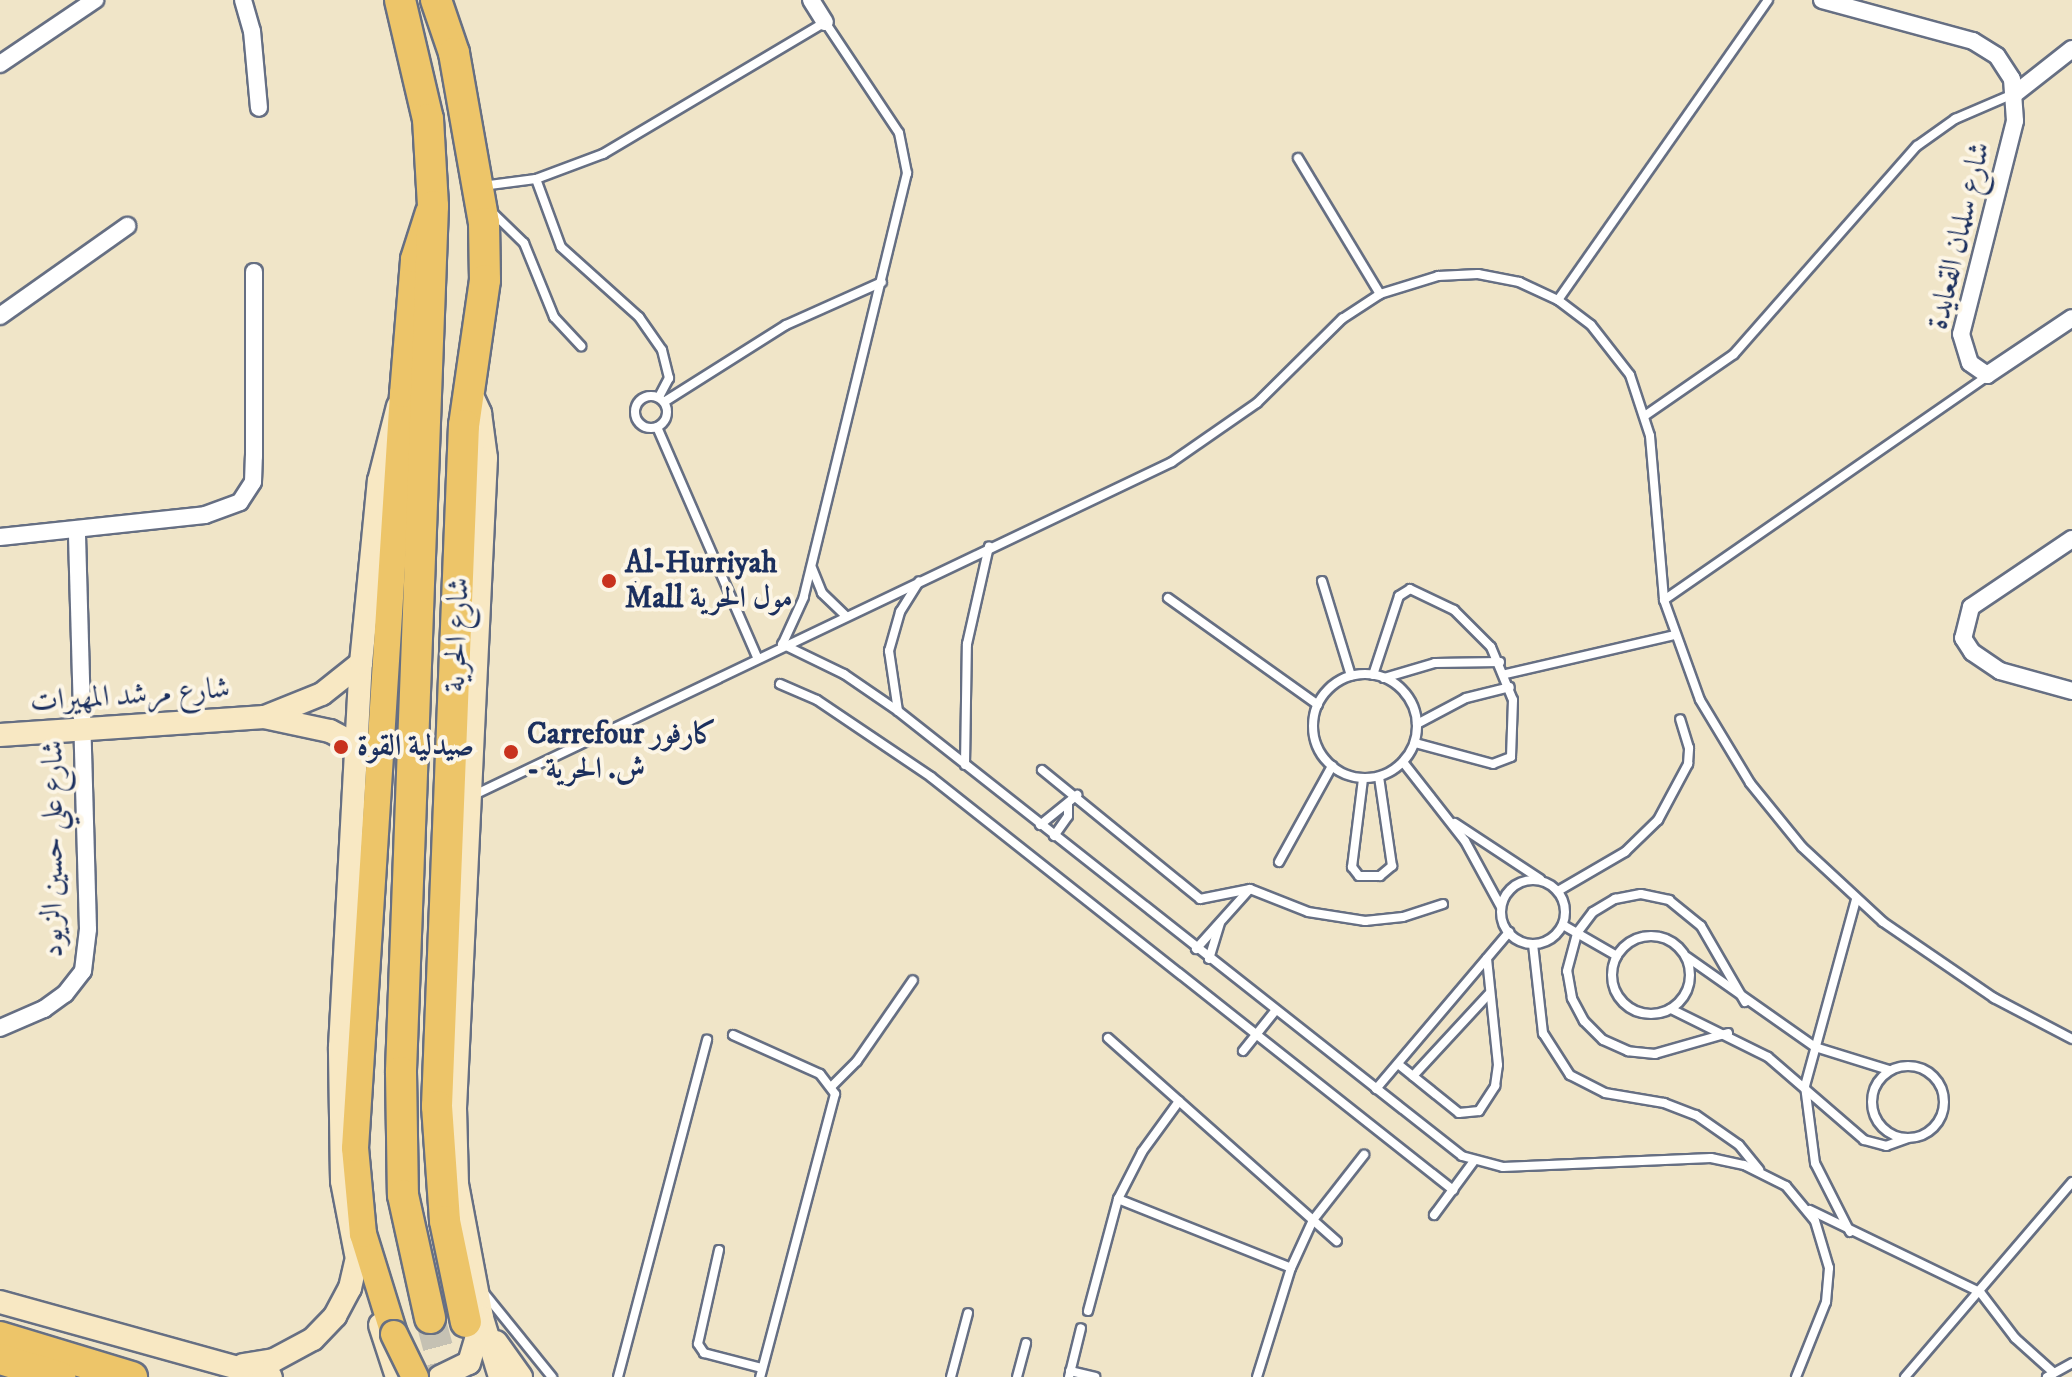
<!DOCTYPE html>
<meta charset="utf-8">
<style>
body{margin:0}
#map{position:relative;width:2072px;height:1377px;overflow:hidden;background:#f0e5c8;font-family:"IM FELL DW Pica",Amiri,serif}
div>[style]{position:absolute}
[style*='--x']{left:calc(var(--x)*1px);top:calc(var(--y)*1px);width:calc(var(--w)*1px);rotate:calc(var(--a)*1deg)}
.highway-tunnel>*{height:30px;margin-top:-15px;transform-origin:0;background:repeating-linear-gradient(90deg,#c5c1b3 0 30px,transparent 0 45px)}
.roads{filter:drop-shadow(2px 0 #666f83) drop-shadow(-2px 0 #666f83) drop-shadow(0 2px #666f83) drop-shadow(0 -2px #666f83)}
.lane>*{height:8px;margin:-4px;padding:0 4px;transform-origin:4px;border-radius:4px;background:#fff}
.lane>.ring{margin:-4px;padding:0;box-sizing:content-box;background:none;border:8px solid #fff;border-radius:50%}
.street>*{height:16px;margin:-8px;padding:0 8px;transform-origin:8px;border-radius:8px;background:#fff}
.secondary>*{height:22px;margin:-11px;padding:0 11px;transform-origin:11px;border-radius:11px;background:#f8e8c3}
.primary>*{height:26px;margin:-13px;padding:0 13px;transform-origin:13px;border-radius:13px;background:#edc569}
.highway>*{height:30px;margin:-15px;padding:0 15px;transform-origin:15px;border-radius:15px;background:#edc569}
.bridges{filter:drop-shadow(2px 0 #666f83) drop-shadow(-2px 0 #666f83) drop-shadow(0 2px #666f83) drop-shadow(0 -2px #666f83)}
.primary-bridge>*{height:26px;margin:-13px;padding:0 13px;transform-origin:13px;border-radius:13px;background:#edc569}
.dots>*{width:22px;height:22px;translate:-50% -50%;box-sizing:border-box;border:4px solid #fcf5e5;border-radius:50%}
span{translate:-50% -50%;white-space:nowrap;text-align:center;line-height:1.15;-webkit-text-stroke:8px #fcf5e5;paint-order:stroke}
.street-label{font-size:30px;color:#1b2f5e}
.poi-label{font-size:30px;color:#1b2f5e;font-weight:700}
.left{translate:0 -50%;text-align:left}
</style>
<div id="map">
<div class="highway-tunnel">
<div style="--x:430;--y:1318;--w:61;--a:74.8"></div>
</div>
<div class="roads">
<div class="lane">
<div style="--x:1298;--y:158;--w:159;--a:58.9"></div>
<div style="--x:536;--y:179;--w:72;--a:69.8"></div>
<div style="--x:561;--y:247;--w:105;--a:41.9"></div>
<div style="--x:639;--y:317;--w:40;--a:55.1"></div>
<div style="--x:662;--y:350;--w:29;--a:76"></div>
<div style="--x:669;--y:378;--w:21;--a:118"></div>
<div style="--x:482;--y:186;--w:54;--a:-7.4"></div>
<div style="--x:536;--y:179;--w:72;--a:-20.5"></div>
<div style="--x:603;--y:154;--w:258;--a:-30.7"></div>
<div style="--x:825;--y:22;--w:133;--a:56.3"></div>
<div style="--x:899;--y:133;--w:41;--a:78.7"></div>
<div style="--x:907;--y:173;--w:436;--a:103.7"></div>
<div style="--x:804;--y:597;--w:51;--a:114.5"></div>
<div style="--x:491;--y:211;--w:46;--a:44.1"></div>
<div style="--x:524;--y:243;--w:80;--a:67.9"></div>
<div style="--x:554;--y:317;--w:40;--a:47"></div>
<div style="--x:1558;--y:300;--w:366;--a:-55"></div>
<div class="ring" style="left:635px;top:396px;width:24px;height:24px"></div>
<div style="--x:664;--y:402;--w:144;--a:-32.3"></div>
<div style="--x:786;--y:325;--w:105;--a:-24.1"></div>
<div style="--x:1646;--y:415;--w:107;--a:-34.7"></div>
<div style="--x:1734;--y:354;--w:277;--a:-48.7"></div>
<div style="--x:1917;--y:146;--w:47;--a:-35.4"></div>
<div style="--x:1955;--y:119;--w:63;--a:-23.3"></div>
<div style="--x:657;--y:427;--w:251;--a:66.5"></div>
<div style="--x:812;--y:568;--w:27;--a:68"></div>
<div style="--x:822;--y:593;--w:32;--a:44"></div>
<div style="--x:1322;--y:581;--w:99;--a:73"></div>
<div style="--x:1168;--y:598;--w:184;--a:35.5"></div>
<div style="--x:1664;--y:600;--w:393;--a:-34.7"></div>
<div style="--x:782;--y:644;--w:69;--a:25.8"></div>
<div style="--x:844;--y:674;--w:65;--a:34.4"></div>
<div style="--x:898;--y:711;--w:718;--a:38.27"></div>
<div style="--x:1462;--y:1156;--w:42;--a:15"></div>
<div style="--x:1503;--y:1167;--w:208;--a:-2.5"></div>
<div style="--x:1711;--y:1158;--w:34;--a:12"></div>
<div style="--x:1744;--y:1165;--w:47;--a:26.6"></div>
<div style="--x:1786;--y:1186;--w:45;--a:50.4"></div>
<div style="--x:1815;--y:1221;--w:49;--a:73.4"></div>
<div style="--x:1829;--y:1268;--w:34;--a:95"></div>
<div style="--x:1826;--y:1302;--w:81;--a:111.8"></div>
<div style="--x:1506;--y:674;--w:173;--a:-13"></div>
<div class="ring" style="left:1313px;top:674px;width:96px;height:96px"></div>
<div style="--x:1373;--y:675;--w:83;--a:-71.8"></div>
<div style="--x:1399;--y:596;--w:13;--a:-32"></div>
<div style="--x:1410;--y:589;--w:49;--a:25.5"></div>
<div style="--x:1454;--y:610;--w:52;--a:45"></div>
<div style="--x:1491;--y:647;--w:57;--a:67.5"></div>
<div style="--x:1513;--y:700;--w:57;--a:92"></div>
<div style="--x:1511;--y:757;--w:19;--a:159"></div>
<div style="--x:1493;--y:764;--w:81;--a:-164.9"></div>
<div style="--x:1384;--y:678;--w:53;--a:-16.4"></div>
<div style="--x:1435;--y:663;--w:65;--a:-0.9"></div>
<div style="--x:780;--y:684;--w:40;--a:23.4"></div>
<div style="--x:817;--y:700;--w:138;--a:34"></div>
<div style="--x:931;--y:777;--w:666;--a:38.35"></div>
<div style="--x:898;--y:711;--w:61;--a:-98.5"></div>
<div style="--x:889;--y:651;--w:41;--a:-74.2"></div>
<div style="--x:900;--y:612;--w:36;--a:-58"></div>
<div style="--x:1417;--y:724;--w:55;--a:-28"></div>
<div style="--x:1466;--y:698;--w:45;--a:-14"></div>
<div style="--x:1403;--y:762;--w:100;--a:51.9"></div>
<div style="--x:1465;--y:841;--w:75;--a:61.4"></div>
<div style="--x:965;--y:765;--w:121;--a:-89.1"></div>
<div style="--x:967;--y:644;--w:100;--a:-77.3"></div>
<div style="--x:1042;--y:770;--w:204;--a:39.2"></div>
<div style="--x:1200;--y:899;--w:51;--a:-11.3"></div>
<div style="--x:1250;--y:889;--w:62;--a:21.6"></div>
<div style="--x:1308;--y:912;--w:58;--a:9"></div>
<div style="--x:1365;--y:921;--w:38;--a:-6"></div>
<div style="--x:1403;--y:917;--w:42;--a:-18"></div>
<div style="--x:1363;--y:779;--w:89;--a:97.1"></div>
<div style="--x:1352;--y:867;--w:11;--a:52"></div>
<div style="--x:1359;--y:876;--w:21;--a:0"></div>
<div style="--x:1380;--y:876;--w:16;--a:-40"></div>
<div style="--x:1392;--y:866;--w:90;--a:-98.3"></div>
<div style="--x:472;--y:796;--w:776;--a:-25.51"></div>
<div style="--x:1172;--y:462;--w:103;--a:-34.8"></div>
<div style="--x:1257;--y:403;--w:120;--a:-44.7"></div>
<div style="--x:1342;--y:319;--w:45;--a:-33.3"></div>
<div style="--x:1380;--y:294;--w:61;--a:-17.2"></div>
<div style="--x:1438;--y:276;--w:40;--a:-2.9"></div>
<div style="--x:1478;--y:274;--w:42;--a:11"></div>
<div style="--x:1519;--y:282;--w:43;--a:24.8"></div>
<div style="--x:1558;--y:300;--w:41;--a:37.1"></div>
<div style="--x:1591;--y:325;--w:63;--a:52"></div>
<div style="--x:1630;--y:375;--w:64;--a:71.8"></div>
<div style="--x:1650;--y:436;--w:165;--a:85.1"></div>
<div style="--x:1664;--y:600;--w:106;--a:70.2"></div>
<div style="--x:1700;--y:700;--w:97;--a:58.9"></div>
<div style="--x:1750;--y:783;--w:82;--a:50.9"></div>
<div style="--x:1802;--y:847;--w:110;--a:42.8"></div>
<div style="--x:1883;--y:922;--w:135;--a:34.4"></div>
<div style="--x:1994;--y:998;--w:88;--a:27.7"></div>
<div style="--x:1455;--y:823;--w:102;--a:33.4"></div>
<div style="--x:1040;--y:825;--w:48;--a:-39"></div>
<div style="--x:1054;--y:836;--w:24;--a:-55"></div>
<div style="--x:1068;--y:816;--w:12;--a:-90"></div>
<div style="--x:1279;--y:862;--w:110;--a:-61.1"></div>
<div class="ring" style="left:1501px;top:880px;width:56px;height:56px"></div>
<div style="--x:1558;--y:891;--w:78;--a:-30.2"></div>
<div style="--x:1625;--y:852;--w:46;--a:-44.1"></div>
<div style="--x:1658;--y:820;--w:64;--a:-61.8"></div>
<div style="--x:1688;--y:764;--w:16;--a:-86"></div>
<div style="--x:1689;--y:748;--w:30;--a:-107"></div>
<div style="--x:1563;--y:925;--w:62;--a:29.9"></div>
<div class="ring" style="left:1612px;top:936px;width:70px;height:70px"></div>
<div style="--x:1533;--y:944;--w:90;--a:83.6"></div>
<div style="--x:1543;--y:1033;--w:50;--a:57.3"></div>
<div style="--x:1570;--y:1075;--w:39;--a:27"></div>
<div style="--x:1605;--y:1093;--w:60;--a:9.6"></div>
<div style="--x:1664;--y:1103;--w:34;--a:21"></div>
<div style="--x:1696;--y:1115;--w:52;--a:34.9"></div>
<div style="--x:1739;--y:1145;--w:32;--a:51"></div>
<div style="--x:1196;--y:949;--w:79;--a:-48.1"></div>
<div style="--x:1687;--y:957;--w:156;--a:35.1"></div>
<div style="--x:1815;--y:1047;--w:77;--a:17.3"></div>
<div style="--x:1209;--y:959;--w:37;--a:-73"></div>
<div style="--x:1671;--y:1009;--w:108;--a:26.3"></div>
<div style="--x:1768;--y:1057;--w:127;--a:40.8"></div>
<div style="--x:1864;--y:1140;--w:23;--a:15"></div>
<div style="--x:1886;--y:1146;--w:23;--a:-20"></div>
<div style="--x:1728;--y:1033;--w:76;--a:164"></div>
<div style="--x:1655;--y:1054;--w:27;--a:-174"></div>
<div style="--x:1628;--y:1051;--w:27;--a:-156"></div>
<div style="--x:1603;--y:1040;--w:27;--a:-135"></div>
<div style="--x:1584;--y:1021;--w:26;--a:-118"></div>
<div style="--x:1572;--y:998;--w:27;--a:-100"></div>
<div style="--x:1567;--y:971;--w:39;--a:-75"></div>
<div style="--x:1577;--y:933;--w:26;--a:-53"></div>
<div style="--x:1593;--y:912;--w:26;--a:-31"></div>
<div style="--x:1615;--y:899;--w:26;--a:-11"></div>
<div style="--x:1641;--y:894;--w:29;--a:12"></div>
<div style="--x:1669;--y:900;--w:41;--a:39.1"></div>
<div style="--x:1701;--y:926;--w:88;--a:59.9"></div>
<div style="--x:733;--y:1035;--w:95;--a:24.1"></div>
<div style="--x:820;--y:1074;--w:25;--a:53"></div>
<div style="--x:835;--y:1094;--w:293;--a:104.8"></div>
<div style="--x:1108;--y:1038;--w:306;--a:41.6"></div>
<div style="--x:1243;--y:1051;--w:51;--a:-51.3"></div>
<div style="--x:1398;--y:1064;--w:78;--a:38.8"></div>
<div style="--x:1459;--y:1113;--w:20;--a:-6"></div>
<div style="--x:1479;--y:1111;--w:30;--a:-57"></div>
<div style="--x:1495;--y:1086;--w:21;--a:-82"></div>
<div style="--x:1498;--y:1065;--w:107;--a:-95.9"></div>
<div class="ring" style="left:1872px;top:1066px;width:64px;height:64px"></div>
<div style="--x:1413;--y:1076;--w:112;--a:-47.2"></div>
<div style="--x:832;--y:1086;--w:35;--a:-45"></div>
<div style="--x:857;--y:1061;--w:98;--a:-55.3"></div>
<div style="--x:1376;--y:1089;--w:206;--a:-49.7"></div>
<div style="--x:1118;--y:1199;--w:186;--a:21.7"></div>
<div style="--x:1810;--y:1210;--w:189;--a:25.8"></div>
<div style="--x:1980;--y:1292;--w:58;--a:52.7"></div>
<div style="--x:2015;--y:1338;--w:52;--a:41.9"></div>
<div style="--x:1434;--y:1215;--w:67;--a:-53.5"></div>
<div style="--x:1850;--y:1232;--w:77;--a:-116.9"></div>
<div style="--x:1815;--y:1163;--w:78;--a:-97.4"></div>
<div style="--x:1805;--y:1086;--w:193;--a:-74.7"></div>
<div style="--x:719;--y:1250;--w:96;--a:102.6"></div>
<div style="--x:698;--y:1344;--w:11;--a:56"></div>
<div style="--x:704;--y:1353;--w:60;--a:14.5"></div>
<div style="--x:485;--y:1294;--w:107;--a:51.1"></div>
<div style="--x:1088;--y:1311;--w:116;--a:-75"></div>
<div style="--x:1118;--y:1199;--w:53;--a:-62.9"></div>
<div style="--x:1142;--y:1152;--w:63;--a:-54"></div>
<div style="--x:1070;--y:1371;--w:26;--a:13"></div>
<div style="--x:618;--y:1377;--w:349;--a:-75.2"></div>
<div style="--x:951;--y:1377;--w:66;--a:-75.1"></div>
<div style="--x:1017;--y:1377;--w:35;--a:-75"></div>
<div style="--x:1069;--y:1377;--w:50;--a:-76.2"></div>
<div style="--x:1257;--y:1377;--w:114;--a:-72.7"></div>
<div style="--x:1291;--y:1268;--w:53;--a:-65.4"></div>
<div style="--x:1313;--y:1220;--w:83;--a:-51.9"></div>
<div style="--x:1905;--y:1377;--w:257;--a:-49.4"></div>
<div style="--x:2047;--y:1377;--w:29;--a:-29"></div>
</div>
<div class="street">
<div style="--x:243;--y:0;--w:32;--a:74"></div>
<div style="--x:252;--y:31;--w:77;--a:84.8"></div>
<div style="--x:811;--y:0;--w:26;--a:58"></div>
<div style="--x:1822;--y:0;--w:156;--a:15.2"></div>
<div style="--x:1973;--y:41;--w:28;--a:32"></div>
<div style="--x:1997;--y:56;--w:27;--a:57"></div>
<div style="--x:2012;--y:79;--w:42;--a:85.9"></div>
<div style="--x:2015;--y:121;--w:220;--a:104.2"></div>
<div style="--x:1961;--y:334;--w:30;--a:73"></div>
<div style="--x:1970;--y:363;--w:21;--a:35"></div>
<div style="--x:1987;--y:375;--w:102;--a:-33.8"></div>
<div style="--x:0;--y:64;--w:115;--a:-34"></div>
<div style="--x:2016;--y:93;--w:71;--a:-38.2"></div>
<div style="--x:0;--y:316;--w:156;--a:-35.3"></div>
<div style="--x:0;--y:537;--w:206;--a:-6.1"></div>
<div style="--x:205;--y:515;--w:37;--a:-20"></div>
<div style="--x:240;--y:502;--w:24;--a:-57"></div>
<div style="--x:253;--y:482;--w:26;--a:-88"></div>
<div style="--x:254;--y:456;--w:184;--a:-90"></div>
<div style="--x:2072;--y:539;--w:122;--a:146"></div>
<div style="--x:1971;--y:607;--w:32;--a:104"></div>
<div style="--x:1963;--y:638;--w:17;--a:57"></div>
<div style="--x:1972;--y:652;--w:34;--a:34"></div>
<div style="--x:2000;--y:671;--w:75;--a:15.5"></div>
<div style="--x:0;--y:1028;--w:48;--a:-23.4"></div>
<div style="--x:44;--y:1009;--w:26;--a:-36"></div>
<div style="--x:65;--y:994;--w:29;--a:-52"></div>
<div style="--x:83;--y:971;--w:42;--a:-83.2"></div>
<div style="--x:88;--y:929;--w:399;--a:-91.6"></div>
</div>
<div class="secondary">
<div style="--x:468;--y:387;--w:29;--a:65"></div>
<div style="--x:480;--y:413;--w:45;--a:82.4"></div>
<div style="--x:486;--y:458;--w:651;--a:92.73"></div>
<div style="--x:455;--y:1108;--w:76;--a:88.5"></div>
<div style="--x:457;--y:1184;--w:136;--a:79.4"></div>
<div style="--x:482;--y:1318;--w:62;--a:73"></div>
<div style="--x:265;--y:717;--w:61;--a:-22"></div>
<div style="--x:322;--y:694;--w:50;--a:-38.5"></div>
<div style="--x:0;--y:735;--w:265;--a:-3.9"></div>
<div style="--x:264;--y:717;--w:67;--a:12"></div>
<div style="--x:330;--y:731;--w:32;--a:28"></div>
<div style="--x:356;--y:1254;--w:74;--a:-100.9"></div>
<div style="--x:342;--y:1181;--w:134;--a:-90.9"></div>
<div style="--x:340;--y:1047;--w:385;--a:-86.9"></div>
<div style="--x:361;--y:663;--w:183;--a:-84.4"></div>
<div style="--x:379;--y:481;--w:77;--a:-75.8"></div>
<div style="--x:0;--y:1302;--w:281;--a:15.5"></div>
<div style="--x:380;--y:1325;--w:55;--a:71.9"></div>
<div style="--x:496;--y:1342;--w:43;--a:54.5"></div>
<div style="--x:243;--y:1365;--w:31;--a:-9"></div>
<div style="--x:274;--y:1360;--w:44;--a:-28.3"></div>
<div style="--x:313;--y:1339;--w:32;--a:-46"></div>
<div style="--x:335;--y:1316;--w:32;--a:-62"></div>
<div style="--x:350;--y:1288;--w:32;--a:-77"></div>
<div style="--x:440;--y:1377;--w:32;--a:-26"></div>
<div style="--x:469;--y:1363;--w:42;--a:-73.3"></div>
</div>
<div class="primary">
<div style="--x:394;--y:1334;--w:105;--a:-107.2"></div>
<div style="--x:363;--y:1234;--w:86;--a:-95.3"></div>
<div style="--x:355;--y:1148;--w:756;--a:-86.36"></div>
<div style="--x:403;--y:394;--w:135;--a:-85.3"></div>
<div style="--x:414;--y:259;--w:49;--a:-72.3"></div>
</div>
<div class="highway">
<div style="--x:400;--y:0;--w:122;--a:76.8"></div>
<div style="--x:428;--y:119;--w:87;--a:86.7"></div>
<div style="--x:433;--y:206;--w:867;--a:92.12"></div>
<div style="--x:401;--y:1072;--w:123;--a:89.1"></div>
<div style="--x:403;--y:1195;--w:126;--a:77.6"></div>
<div style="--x:436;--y:0;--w:56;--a:71.2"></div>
<div style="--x:454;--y:53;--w:173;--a:80"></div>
<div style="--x:484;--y:223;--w:57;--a:89"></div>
<div style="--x:485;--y:280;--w:147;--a:98.2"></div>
<div style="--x:464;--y:425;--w:682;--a:92.27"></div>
<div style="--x:437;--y:1106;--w:115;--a:86"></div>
<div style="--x:445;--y:1221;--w:103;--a:78.3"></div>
<div style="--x:0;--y:1337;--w:138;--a:16.9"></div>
<div style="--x:0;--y:1359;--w:63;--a:16.7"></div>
</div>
</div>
<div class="bridges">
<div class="primary-bridge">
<div style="--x:394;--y:1334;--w:48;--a:64"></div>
</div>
</div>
<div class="dots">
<div style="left:609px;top:581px;background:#c8321e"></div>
<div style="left:341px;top:747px;background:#c8321e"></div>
<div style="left:511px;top:752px;background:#c8321e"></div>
</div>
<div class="street-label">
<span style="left:1960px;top:236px;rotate:-77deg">شارع سلمان القعايدة</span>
<span style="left:458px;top:635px;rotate:-88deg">شارع الحرية</span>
<span style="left:130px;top:696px;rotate:-4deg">شارع مرشد المهيرات</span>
<span style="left:54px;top:849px;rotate:-90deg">شارع علي حسين الزيود</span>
</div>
<div class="poi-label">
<span class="left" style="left:625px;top:581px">ِAl-Hurriyah<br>Mall مول الحرية</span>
<span class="left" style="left:527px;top:752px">Carrefour كارفور<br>- ش. الحرية</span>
<span class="left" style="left:357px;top:747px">صيدلية القوة</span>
</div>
</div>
